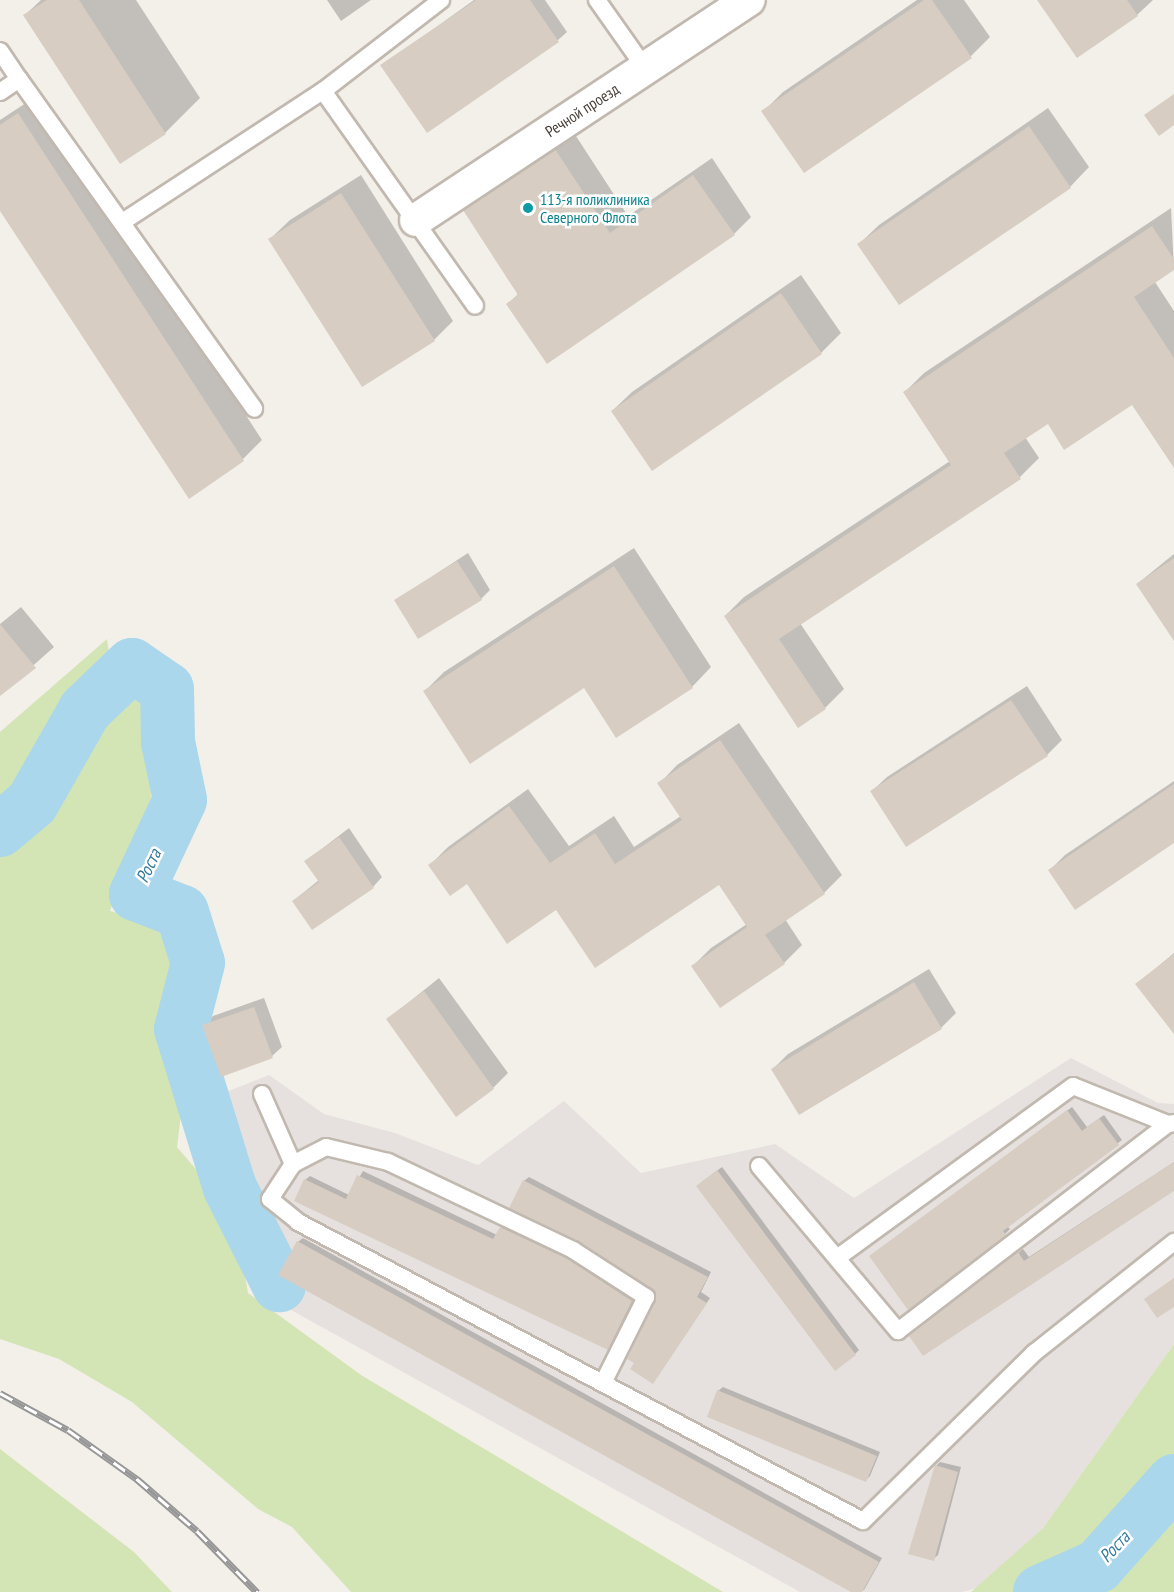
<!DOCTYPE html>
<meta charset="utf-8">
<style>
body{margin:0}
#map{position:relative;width:1174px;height:1592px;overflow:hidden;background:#f3efe9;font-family:"PT Sans Narrow",sans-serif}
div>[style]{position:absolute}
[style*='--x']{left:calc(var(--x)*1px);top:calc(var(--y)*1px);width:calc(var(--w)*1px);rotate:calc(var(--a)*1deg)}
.industrial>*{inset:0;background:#e6e1de}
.green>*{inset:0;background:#d4e5b5}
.shadow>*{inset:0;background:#0003}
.river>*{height:54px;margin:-27px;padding:0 27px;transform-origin:27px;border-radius:27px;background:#aad7ec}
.building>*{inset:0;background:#d7cdc2}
.roads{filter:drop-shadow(2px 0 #c1b9af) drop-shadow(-2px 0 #c1b9af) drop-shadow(0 2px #c1b9af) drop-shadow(0 -2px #c1b9af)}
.lane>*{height:16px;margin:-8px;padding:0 8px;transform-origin:8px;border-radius:8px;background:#fff}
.street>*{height:32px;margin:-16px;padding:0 16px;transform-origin:16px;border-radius:16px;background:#fff}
.rail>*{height:7px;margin-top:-3.5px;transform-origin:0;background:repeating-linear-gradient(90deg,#fff 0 14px,#979797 0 28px);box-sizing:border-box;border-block:2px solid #979797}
.dots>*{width:16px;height:16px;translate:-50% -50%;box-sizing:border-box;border:3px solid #fff;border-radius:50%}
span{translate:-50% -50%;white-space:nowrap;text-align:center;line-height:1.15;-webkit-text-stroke:5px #fff;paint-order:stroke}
.street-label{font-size:16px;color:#473f38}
.culture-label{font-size:16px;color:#0d838f}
.left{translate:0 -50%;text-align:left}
.water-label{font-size:18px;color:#347a9c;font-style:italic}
</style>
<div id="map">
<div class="industrial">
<div style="clip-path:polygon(1071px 1058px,1158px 1103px,1174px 1104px,1174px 1344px,1043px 1528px,977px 1588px,962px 1592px,800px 1592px,253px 1289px,221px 1094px,269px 1075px,324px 1114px,395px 1133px,478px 1165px,564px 1101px,641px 1173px,775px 1144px,854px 1198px)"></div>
</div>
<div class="green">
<div style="clip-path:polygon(107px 639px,117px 713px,137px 688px,149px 734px,151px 800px,110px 911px,166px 925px,176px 974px,163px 1015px,186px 1074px,177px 1147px,234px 1214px,248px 1293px,361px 1375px,723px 1592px,351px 1592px,292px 1527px,258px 1509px,132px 1402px,59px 1359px,0 1339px,0 732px)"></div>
<div style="clip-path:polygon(1174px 1344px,1174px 1592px,971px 1592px,1043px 1528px)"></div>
<div style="clip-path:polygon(0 1449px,134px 1552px,172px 1592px,0 1592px)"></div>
</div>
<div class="shadow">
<div style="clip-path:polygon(41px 0,136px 0,200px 98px,165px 133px,25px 15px)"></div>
<div style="clip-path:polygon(327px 0,371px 0,341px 21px)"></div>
<div style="clip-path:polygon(474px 0,545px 0,567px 32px,558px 40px,382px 66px)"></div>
<div style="clip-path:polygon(917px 0,964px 0,990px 37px,971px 56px,763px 112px,783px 92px)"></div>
<div style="clip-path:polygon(1039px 0,1153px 0,1137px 15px,1078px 56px)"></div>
<div style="clip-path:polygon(38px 95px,262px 440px,243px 459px,189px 497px,0 209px,0 120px)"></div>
<div style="clip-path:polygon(1048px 108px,1089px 167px,1070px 187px,859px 244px,879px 225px)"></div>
<div style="clip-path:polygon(574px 133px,628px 216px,712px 158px,751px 217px,734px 234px,508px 304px,519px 293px,465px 211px,483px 193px)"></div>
<div style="clip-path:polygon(361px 175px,453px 321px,434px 340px,270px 239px,290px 220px)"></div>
<div style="clip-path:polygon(1171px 208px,1174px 269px,1155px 282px,1174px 311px,1174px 466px,1132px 403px,1048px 422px,1025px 437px,1039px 458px,1020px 477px,800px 623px,844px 689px,825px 708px,725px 616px,744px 597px,950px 461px,905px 392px,924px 373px)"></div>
<div style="clip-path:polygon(801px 275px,841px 333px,821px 353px,652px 469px,612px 411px,632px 392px)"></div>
<div style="clip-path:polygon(634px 548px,711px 667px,692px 687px,617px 736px,585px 686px,425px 691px,444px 672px)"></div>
<div style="clip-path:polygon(468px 553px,490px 590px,481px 599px,396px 600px)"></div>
<div style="clip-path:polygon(1174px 554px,1174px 638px,1137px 584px)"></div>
<div style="clip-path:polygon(21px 607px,54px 647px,0 695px,0 624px)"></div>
<div style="clip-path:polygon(1027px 686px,1062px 740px,1047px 755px,872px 791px,887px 777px)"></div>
<div style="clip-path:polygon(739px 723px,842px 875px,824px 893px,785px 919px,802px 945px,784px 963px,693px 966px,711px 948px,747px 924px,719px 883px,556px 908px,467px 882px,430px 865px,448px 847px,528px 789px,569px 846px,614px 816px,634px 847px,681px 816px,659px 784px,677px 765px)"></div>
<div style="clip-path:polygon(1174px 781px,1174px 841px,1050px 870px,1065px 855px)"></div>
<div style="clip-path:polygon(349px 828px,382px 877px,373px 887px,293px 901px,319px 880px,306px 861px)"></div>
<div style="clip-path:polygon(1174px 953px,1174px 1020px,1137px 984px)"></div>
<div style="clip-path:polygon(929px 969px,956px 1013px,941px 1028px,773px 1069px,788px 1054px)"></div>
<div style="clip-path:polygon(439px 978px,508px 1073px,493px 1088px,388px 1019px)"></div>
<div style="clip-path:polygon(264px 998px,282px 1047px,272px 1056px,203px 1026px,213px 1016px)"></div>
<div style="clip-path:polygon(1072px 1107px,1087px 1127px,1104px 1115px,1122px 1140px,1007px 1226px,1010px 1229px,1005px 1234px,876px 1252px)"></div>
<div style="clip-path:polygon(1174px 1162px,1174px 1189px,916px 1332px,1023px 1249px,1029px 1257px)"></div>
<div style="clip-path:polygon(722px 1167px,859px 1350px,855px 1354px,702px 1182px)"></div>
<div style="clip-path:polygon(363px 1171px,497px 1235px,505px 1223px,573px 1255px,636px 1296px,612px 1344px,607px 1348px,305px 1180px,310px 1176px,349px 1195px)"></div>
<div style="clip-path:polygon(529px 1177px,711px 1272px,701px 1292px,710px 1298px,657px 1377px,656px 1291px,524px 1181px)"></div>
<div style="clip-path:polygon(303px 1238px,882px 1558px,864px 1590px,854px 1592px,298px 1242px)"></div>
<div style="clip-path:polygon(723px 1387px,880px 1452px,870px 1476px,865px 1481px,718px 1391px)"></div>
<div style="clip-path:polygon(940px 1462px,961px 1467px,938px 1555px,933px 1559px,936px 1466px)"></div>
</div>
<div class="river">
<div style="--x:0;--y:830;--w:42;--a:-40.2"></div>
<div style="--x:32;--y:803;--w:107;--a:-60.3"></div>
<div style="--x:85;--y:710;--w:65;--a:-43.8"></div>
<div style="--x:132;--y:665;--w:42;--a:34.4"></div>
<div style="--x:167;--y:689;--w:53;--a:88.9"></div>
<div style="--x:168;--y:742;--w:59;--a:78.3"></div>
<div style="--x:180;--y:800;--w:104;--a:115.1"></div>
<div style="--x:136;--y:894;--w:49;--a:21.4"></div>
<div style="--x:182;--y:912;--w:53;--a:72.6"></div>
<div style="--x:198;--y:963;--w:68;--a:104.4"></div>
<div style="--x:181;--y:1029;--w:166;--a:72.9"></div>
<div style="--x:230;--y:1188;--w:109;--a:63.2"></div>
<div style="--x:1040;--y:1592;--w:64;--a:-24.1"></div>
<div style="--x:1098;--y:1566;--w:114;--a:-48.2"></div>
</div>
<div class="building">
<div style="clip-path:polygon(47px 0,79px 0,166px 134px,120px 164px,23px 15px)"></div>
<div style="clip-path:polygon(476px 0,530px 0,559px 42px,427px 133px,380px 65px)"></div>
<div style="clip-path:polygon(924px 0,932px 0,972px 58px,804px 173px,761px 111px)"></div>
<div style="clip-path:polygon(1037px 0,1127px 0,1138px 16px,1077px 58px)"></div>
<div style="clip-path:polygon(1174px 94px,1174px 125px,1159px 136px,1144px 115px)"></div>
<div style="clip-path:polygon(18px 113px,244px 461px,189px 499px,0 211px,0 125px)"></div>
<div style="clip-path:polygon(1029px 126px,1071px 188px,899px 305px,857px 244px)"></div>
<div style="clip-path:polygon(555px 149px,610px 233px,693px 175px,735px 235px,547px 364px,506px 304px,518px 295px,463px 210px)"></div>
<div style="clip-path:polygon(341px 193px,435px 341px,362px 387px,268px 239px)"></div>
<div style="clip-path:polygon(1152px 226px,1174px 259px,1174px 270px,1134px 297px,1174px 358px,1174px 468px,1132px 405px,1064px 450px,1048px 424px,1004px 453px,1021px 479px,779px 639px,826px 709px,798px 728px,724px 616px,951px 465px,903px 392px)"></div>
<div style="clip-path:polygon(781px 293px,822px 354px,652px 471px,611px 411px)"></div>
<div style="clip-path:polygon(1174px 558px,1174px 641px,1136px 584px)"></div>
<div style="clip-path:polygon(457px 561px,482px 600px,418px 639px,394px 600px)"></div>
<div style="clip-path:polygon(614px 566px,693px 688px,616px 738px,584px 688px,470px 764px,423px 691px)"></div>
<div style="clip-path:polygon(0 624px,36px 668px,0 696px)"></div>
<div style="clip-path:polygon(1011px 700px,1048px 756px,906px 847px,870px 791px)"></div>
<div style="clip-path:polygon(720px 740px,825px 894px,765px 935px,785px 964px,720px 1008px,691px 966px,747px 927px,719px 885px,595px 968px,556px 910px,507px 944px,467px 884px,450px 896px,428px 865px,509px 806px,550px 863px,595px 833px,615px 864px,682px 820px,657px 783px)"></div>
<div style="clip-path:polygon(1174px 784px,1174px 843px,1075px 910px,1048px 870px)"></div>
<div style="clip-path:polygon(339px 837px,374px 888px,312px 930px,292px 901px,319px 882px,304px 861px)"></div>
<div style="clip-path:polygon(1174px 954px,1174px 1034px,1135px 984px)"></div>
<div style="clip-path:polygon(914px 982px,942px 1029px,799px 1115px,771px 1069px)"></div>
<div style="clip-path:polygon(424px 991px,494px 1089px,456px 1117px,386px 1019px)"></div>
<div style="clip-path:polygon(254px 1007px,273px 1058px,221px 1077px,202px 1025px)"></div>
<div style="clip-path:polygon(1067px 1110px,1082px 1131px,1099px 1118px,1119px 1145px,1003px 1231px,1006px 1235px,908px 1310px,869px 1256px)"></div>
<div style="clip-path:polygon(1174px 1162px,1174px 1191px,923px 1356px,909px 1336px,921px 1327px,1018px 1252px,1024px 1261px)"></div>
<div style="clip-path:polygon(717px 1170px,856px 1355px,835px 1371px,696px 1186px)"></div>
<div style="clip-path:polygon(357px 1175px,493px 1239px,500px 1227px,568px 1259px,632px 1301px,608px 1350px,294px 1201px,304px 1179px,346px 1199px)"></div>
<div style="clip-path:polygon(523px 1180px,708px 1277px,697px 1297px,707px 1303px,653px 1384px,630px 1369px,634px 1363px,627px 1359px,655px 1302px,655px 1291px,579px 1241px,509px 1208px)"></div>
<div style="clip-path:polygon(297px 1241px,879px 1562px,862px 1592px,851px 1592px,278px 1275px)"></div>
<div style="clip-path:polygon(1174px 1278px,1174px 1307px,1157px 1318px,1144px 1299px)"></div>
<div style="clip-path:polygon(717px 1390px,877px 1456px,866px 1482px,707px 1417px)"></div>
<div style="clip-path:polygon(935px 1465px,958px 1472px,934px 1561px,908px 1554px)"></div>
</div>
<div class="roads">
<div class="lane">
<div style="--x:597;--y:0;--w:83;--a:54.8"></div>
<div style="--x:0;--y:51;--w:34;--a:56"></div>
<div style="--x:323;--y:91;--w:149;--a:-37.6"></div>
<div style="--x:0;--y:92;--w:23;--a:-34"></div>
<div style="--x:19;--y:79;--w:405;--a:54.5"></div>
<div style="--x:124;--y:221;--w:238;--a:-33.2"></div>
<div style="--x:323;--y:91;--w:263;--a:54.7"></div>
<div style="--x:262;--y:1094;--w:77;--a:66.1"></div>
<div style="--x:293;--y:1164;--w:42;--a:123.3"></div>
<div style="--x:270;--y:1199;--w:36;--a:39"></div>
<div style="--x:298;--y:1222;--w:639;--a:27.89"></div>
<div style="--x:863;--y:1521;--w:240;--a:-44.5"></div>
<div style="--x:1034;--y:1353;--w:179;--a:-38.4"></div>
<div style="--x:293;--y:1164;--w:37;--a:-27"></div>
<div style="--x:326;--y:1147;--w:64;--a:13.6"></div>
<div style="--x:388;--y:1162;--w:205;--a:25.4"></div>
<div style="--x:573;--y:1250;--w:87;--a:32.8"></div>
<div style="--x:646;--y:1297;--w:96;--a:116.6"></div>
<div style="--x:759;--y:1166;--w:216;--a:49.9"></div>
<div style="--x:898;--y:1331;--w:340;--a:-37.5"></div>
<div style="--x:1168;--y:1124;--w:6;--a:-9"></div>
<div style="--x:837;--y:1258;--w:292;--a:-36.1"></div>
<div style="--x:1073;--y:1086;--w:102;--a:21.8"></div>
</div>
<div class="street">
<div style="--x:416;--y:220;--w:399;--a:-33.5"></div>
</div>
</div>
<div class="rail">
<div style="--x:0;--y:1393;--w:77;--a:28.6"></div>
<div style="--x:68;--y:1430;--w:85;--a:35.4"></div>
<div style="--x:137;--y:1479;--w:79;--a:40.9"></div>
<div style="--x:197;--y:1531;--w:86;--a:45.5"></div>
</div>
<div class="dots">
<div style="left:528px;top:208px;background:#0f9aa8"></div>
</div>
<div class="street-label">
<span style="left:582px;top:110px;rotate:-33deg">Речной проезд</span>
</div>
<div class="culture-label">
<span class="left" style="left:540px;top:208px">113-я поликлиника<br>Северного Флота</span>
</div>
<div class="water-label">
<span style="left:149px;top:866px;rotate:-65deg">Роста</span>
<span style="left:1115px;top:1547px;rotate:-47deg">Роста</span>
</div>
</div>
